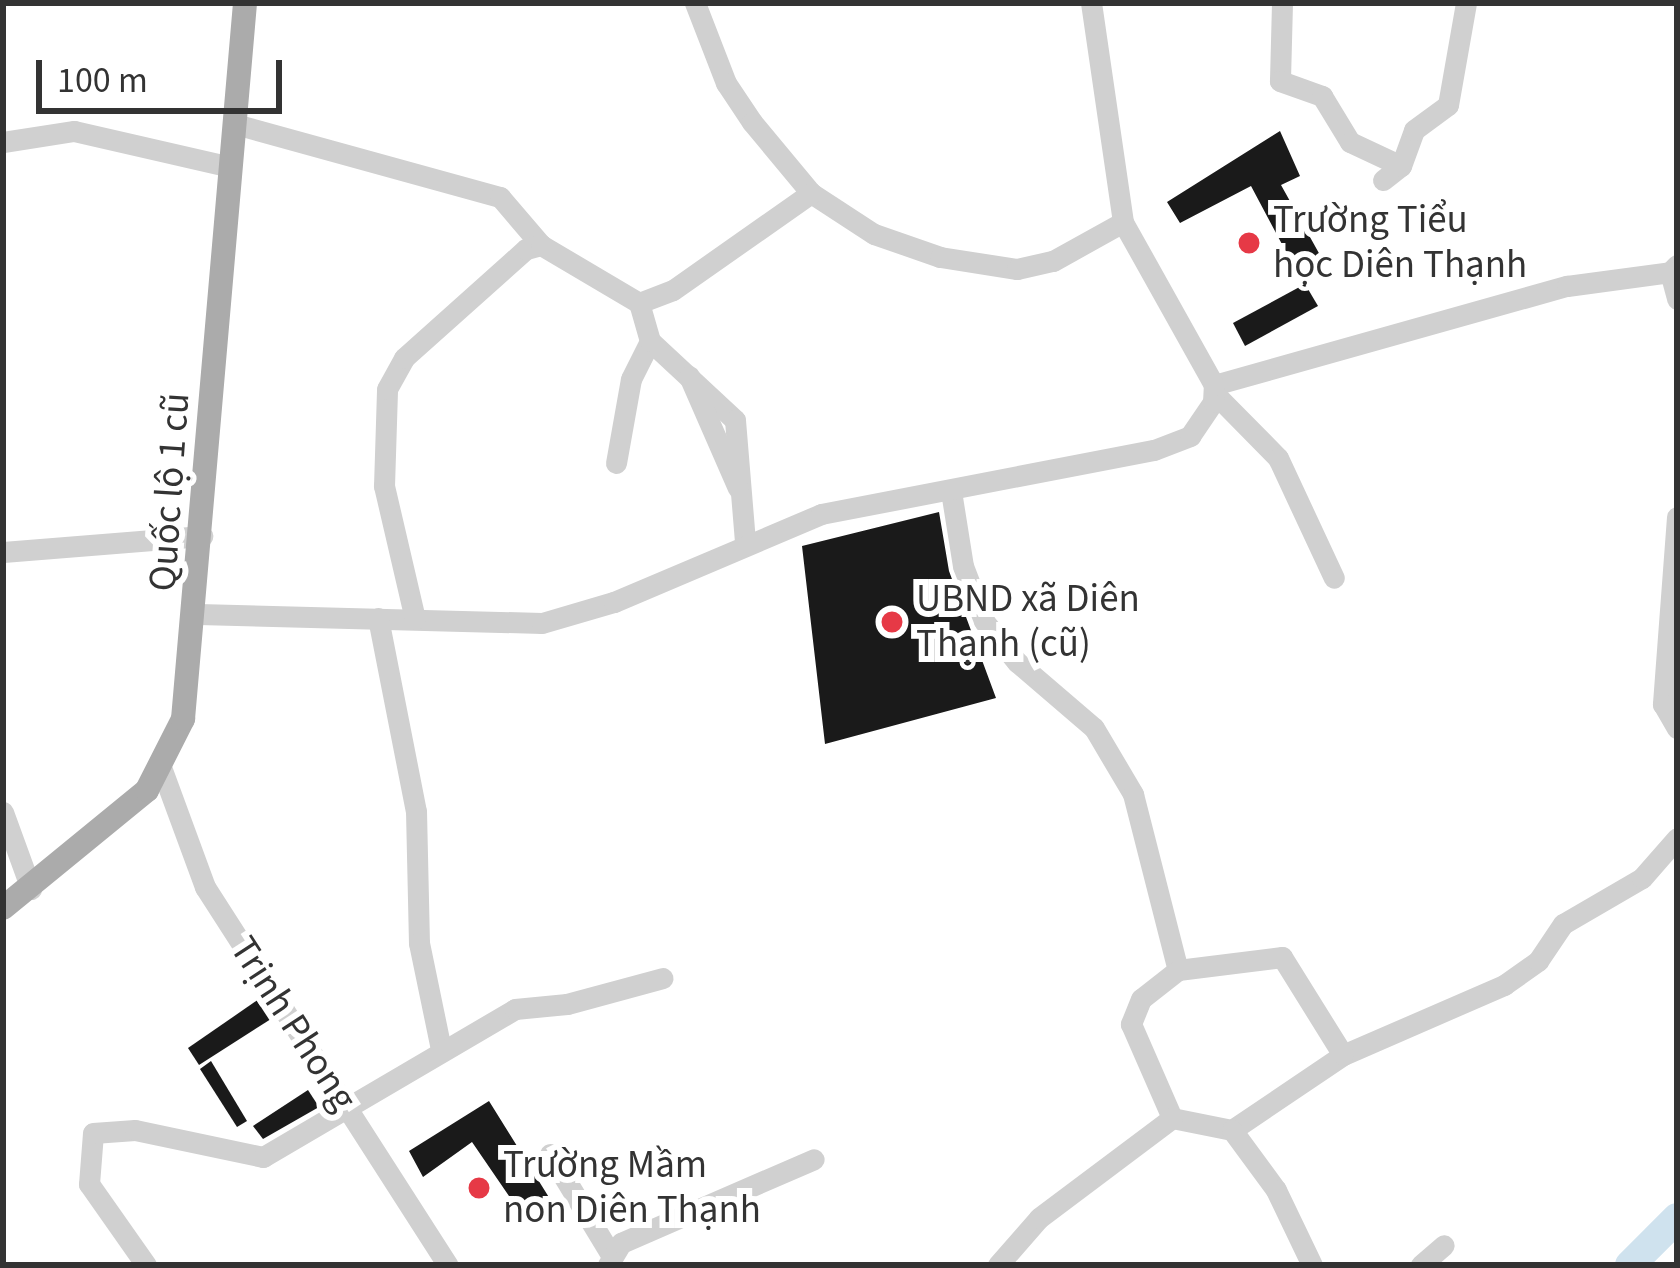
<!DOCTYPE html>
<meta charset="utf-8">
<style>
body{margin:0}
#map{position:relative;width:1680px;height:1268px;overflow:hidden;background:#fff;font-family:"Source Sans 3",sans-serif}
div>[style]{position:absolute}
[style*='--x']{left:calc(var(--x)*1px);top:calc(var(--y)*1px);width:calc(var(--w)*1px);rotate:calc(var(--a)*1deg)}
.river>*{height:30px;margin:-15px;padding:0 15px;transform-origin:15px;border-radius:15px;background:#cfe2ee}
.building>*{inset:0;background:#1a1a1a}
.minor>*{height:21px;margin:-10.5px;padding:0 10.5px;transform-origin:10.5px;border-radius:10.5px;background:#d0d0d0}
.major>*{height:24px;margin:-12px;padding:0 12px;transform-origin:12px;border-radius:12px;background:#ababab}
.dots>*{width:33px;height:33px;translate:-50% -50%;box-sizing:border-box;border:6px solid #fff;border-radius:50%}
span{translate:-50% -50%;white-space:nowrap;text-align:center;line-height:1.15;-webkit-text-stroke:12px #fff;paint-order:stroke}
.poi-label{font-size:39px;color:#333}
.left{translate:0 -50%;text-align:left}
.street-label{font-size:39px;color:#333}
.frame{position:absolute;inset:0;border:6px solid #333;pointer-events:none}
.scale{position:absolute;left:36px;top:60px;width:246px;height:54px;box-sizing:border-box;border:6px solid #333;border-top:0;padding-left:15px;font-size:36px;line-height:42px;white-space:nowrap;color:#333;-webkit-text-stroke:9px #fff;paint-order:stroke}
</style>
<div id="map">
<div class="river">
<div style="--x:1630;--y:1265;--w:66;--a:-45"></div>
</div>
<div class="building">
<div style="clip-path:polygon(1280px 131px,1300px 176px,1281px 185px,1325px 264px,1300px 278px,1251px 186px,1180px 223px,1167px 202px)"></div>
<div style="clip-path:polygon(1305px 284px,1318px 306px,1245px 346px,1233px 323px)"></div>
<div style="clip-path:polygon(939px 512px,949px 571px,996px 698px,825px 744px,802px 546px)"></div>
<div style="clip-path:polygon(259px 999px,271px 1019px,199px 1065px,188px 1048px)"></div>
<div style="clip-path:polygon(211px 1061px,247px 1121px,237px 1127px,200px 1069px)"></div>
<div style="clip-path:polygon(308px 1090px,319px 1107px,263px 1139px,253px 1126px)"></div>
<div style="clip-path:polygon(489px 1101px,550px 1199px,522px 1215px,472px 1142px,423px 1177px,409px 1151px)"></div>
</div>
<div class="minor">
<div style="--x:695;--y:3;--w:86;--a:68.8"></div>
<div style="--x:726;--y:83;--w:47;--a:56.3"></div>
<div style="--x:752;--y:122;--w:92;--a:50.3"></div>
<div style="--x:811;--y:193;--w:75;--a:33.1"></div>
<div style="--x:874;--y:234;--w:70;--a:19.2"></div>
<div style="--x:940;--y:257;--w:78;--a:8.9"></div>
<div style="--x:1017;--y:269;--w:37;--a:-13"></div>
<div style="--x:1053;--y:261;--w:80;--a:-29.1"></div>
<div style="--x:1282;--y:3;--w:78;--a:91.5"></div>
<div style="--x:1280;--y:81;--w:45;--a:19.7"></div>
<div style="--x:1322;--y:96;--w:54;--a:58.7"></div>
<div style="--x:1350;--y:142;--w:56;--a:25.2"></div>
<div style="--x:235;--y:124;--w:275;--a:15.4"></div>
<div style="--x:500;--y:197;--w:63;--a:49.5"></div>
<div style="--x:3;--y:142;--w:72;--a:-8.8"></div>
<div style="--x:74;--y:131;--w:161;--a:12.9"></div>
<div style="--x:1383;--y:180;--w:23;--a:-38"></div>
<div style="--x:1401;--y:166;--w:38;--a:-70"></div>
<div style="--x:1414;--y:130;--w:42;--a:-36.3"></div>
<div style="--x:1448;--y:105;--w:104;--a:-80"></div>
<div style="--x:1677;--y:265;--w:10;--a:135"></div>
<div style="--x:1670;--y:272;--w:28;--a:75"></div>
<div style="--x:650;--y:341;--w:116;--a:42.9"></div>
<div style="--x:735;--y:420;--w:122;--a:85.3"></div>
<div style="--x:689;--y:376;--w:122;--a:66.4"></div>
<div style="--x:1214;--y:385;--w:367;--a:-15.7"></div>
<div style="--x:1567;--y:286;--w:104;--a:-7.7"></div>
<div style="--x:1214;--y:393;--w:91;--a:45.4"></div>
<div style="--x:1278;--y:458;--w:132;--a:65"></div>
<div style="--x:616;--y:463;--w:85;--a:-79.9"></div>
<div style="--x:631;--y:379;--w:42;--a:-63.4"></div>
<div style="--x:650;--y:341;--w:40;--a:-106"></div>
<div style="--x:951;--y:491;--w:76;--a:80.9"></div>
<div style="--x:963;--y:566;--w:59;--a:69.1"></div>
<div style="--x:984;--y:621;--w:53;--a:51.2"></div>
<div style="--x:1017;--y:662;--w:101;--a:40.6"></div>
<div style="--x:1094;--y:728;--w:77;--a:59.4"></div>
<div style="--x:1133;--y:794;--w:182;--a:75.7"></div>
<div style="--x:1178;--y:970;--w:47;--a:141.9"></div>
<div style="--x:1141;--y:999;--w:27;--a:112"></div>
<div style="--x:1131;--y:1024;--w:103;--a:66.4"></div>
<div style="--x:1172;--y:1118;--w:61;--a:11.3"></div>
<div style="--x:1232;--y:1130;--w:134;--a:-34"></div>
<div style="--x:1343;--y:1055;--w:176;--a:-23.5"></div>
<div style="--x:1504;--y:985;--w:42;--a:-35.2"></div>
<div style="--x:1538;--y:961;--w:45;--a:-56"></div>
<div style="--x:1563;--y:924;--w:91;--a:-30.2"></div>
<div style="--x:1642;--y:878;--w:53;--a:-48.8"></div>
<div style="--x:1677;--y:517;--w:188;--a:94.3"></div>
<div style="--x:1663;--y:704;--w:28;--a:60"></div>
<div style="--x:3;--y:552;--w:200;--a:-4.6"></div>
<div style="--x:198;--y:614;--w:344;--a:1.5"></div>
<div style="--x:542;--y:623;--w:75;--a:-16.3"></div>
<div style="--x:614;--y:602;--w:225;--a:-23"></div>
<div style="--x:821;--y:514;--w:339;--a:-10.9"></div>
<div style="--x:1154;--y:450;--w:39;--a:-21"></div>
<div style="--x:1190;--y:436;--w:41;--a:-55.9"></div>
<div style="--x:1213;--y:402;--w:17;--a:-87"></div>
<div style="--x:1214;--y:385;--w:187;--a:-119.2"></div>
<div style="--x:1123;--y:222;--w:221;--a:-98.3"></div>
<div style="--x:378;--y:618;--w:197;--a:78.9"></div>
<div style="--x:416;--y:811;--w:132;--a:88.7"></div>
<div style="--x:419;--y:943;--w:108;--a:78.3"></div>
<div style="--x:415;--y:619;--w:137;--a:-103.1"></div>
<div style="--x:384;--y:486;--w:97;--a:-88.2"></div>
<div style="--x:387;--y:389;--w:35;--a:-61"></div>
<div style="--x:404;--y:358;--w:164;--a:-41.8"></div>
<div style="--x:526;--y:249;--w:16;--a:-15"></div>
<div style="--x:541;--y:245;--w:114;--a:30.6"></div>
<div style="--x:639;--y:303;--w:36;--a:-21"></div>
<div style="--x:673;--y:290;--w:169;--a:-35.1"></div>
<div style="--x:162;--y:770;--w:125;--a:69.8"></div>
<div style="--x:205;--y:887;--w:449;--a:57.3"></div>
<div style="--x:3;--y:812;--w:82;--a:70"></div>
<div style="--x:1178;--y:970;--w:105;--a:-7.1"></div>
<div style="--x:1282;--y:957;--w:115;--a:58.1"></div>
<div style="--x:1232;--y:1130;--w:74;--a:53.7"></div>
<div style="--x:1276;--y:1190;--w:83;--a:64.4"></div>
<div style="--x:550;--y:1154;--w:116;--a:58.8"></div>
<div style="--x:146;--y:1265;--w:99;--a:-125.1"></div>
<div style="--x:89;--y:1184;--w:51;--a:-85.5"></div>
<div style="--x:93;--y:1133;--w:42;--a:-4.1"></div>
<div style="--x:135;--y:1130;--w:131;--a:11.9"></div>
<div style="--x:263;--y:1157;--w:292;--a:-30.4"></div>
<div style="--x:515;--y:1009;--w:52;--a:-5.5"></div>
<div style="--x:567;--y:1004;--w:99;--a:-15.2"></div>
<div style="--x:608;--y:1265;--w:26;--a:-59"></div>
<div style="--x:621;--y:1243;--w:210;--a:-23.5"></div>
<div style="--x:998;--y:1265;--w:62;--a:-48.9"></div>
<div style="--x:1039;--y:1218;--w:166;--a:-36.9"></div>
<div style="--x:1421;--y:1265;--w:30;--a:-41"></div>
</div>
<div class="major">
<div style="--x:3;--y:908;--w:186;--a:-39.3"></div>
<div style="--x:147;--y:790;--w:80;--a:-63.1"></div>
<div style="--x:183;--y:719;--w:719;--a:-85.05"></div>
</div>
<div class="dots">
<div style="left:1249px;top:243px;background:#e63946"></div>
<div style="left:892px;top:622px;background:#e63946"></div>
<div style="left:479px;top:1188px;background:#e63946"></div>
</div>
<div class="poi-label">
<span class="left" style="left:1273px;top:243px">Trường Tiểu<br>học Diên Thạnh</span>
<span class="left" style="left:916px;top:622px">UBND xã Diên<br>Thạnh (cũ)</span>
<span class="left" style="left:503px;top:1188px">Trường Mầm<br>non Diên Thạnh</span>
</div>
<div class="street-label">
<span style="left:170px;top:492px;rotate:-86deg">Quốc lộ 1 cũ</span>
<span style="left:293px;top:1024px;rotate:57deg">Trịnh Phong</span>
</div>
<div class="frame"></div>
<div class="scale">100 m</div>
</div>
